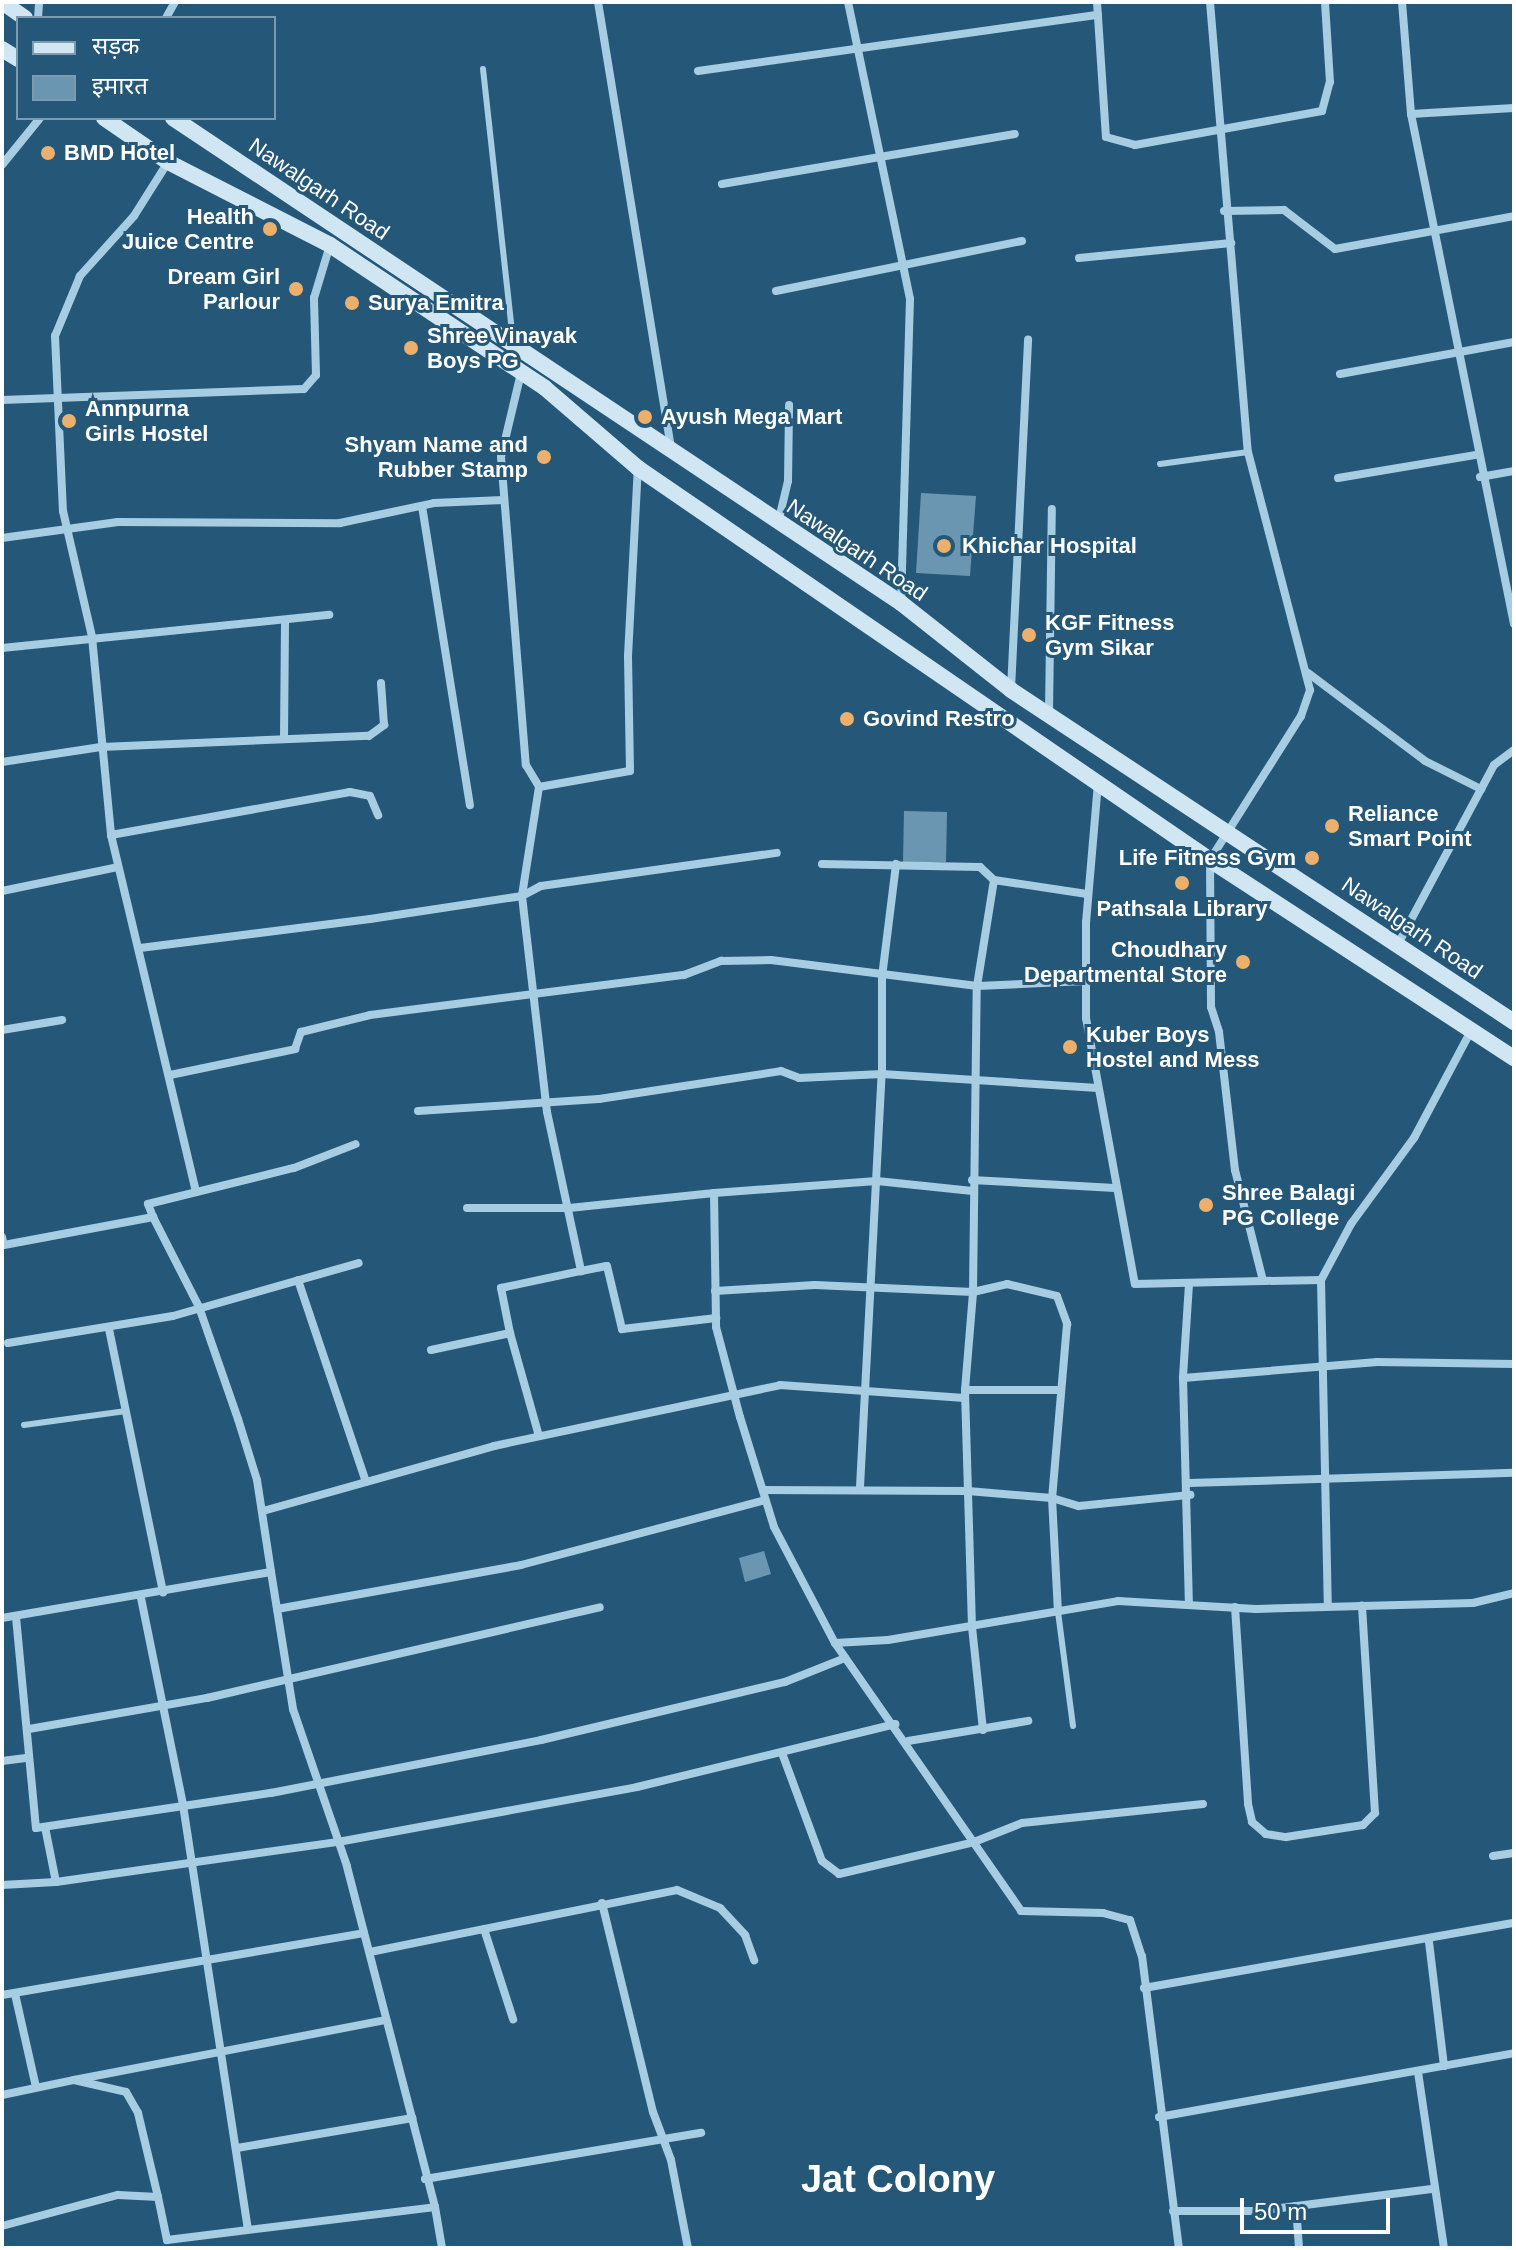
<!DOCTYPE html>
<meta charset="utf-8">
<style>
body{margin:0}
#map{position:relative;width:1516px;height:2250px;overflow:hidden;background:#255878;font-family:Arial,"Noto Sans Devanagari",sans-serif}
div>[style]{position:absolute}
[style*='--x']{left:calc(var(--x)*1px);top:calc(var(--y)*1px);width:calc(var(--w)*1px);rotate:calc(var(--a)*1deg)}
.building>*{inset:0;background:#6a96b1}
.lane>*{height:6px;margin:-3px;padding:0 3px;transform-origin:3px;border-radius:3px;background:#a7cde3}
.street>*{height:8px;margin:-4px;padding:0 4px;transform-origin:4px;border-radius:4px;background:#a7cde3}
.secondary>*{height:16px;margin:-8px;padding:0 8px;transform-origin:8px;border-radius:8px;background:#d0e6f3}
.dots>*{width:22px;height:22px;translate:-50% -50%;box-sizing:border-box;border:4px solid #255878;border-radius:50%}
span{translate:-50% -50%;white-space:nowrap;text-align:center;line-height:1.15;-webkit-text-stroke:6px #255878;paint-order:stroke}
.poi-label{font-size:22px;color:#fff;font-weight:700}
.left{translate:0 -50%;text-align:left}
.right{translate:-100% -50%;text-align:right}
.street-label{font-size:22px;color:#fff}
.town-label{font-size:38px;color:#fff;font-weight:700}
.frame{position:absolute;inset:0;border:4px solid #fff;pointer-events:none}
.legend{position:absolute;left:16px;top:16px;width:260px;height:104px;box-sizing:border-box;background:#255878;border:2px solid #7c9bae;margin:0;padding:10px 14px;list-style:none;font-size:24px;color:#fff}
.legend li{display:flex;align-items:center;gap:16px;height:40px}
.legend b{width:40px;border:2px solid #7c9bae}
.scale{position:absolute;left:1240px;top:2198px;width:150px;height:36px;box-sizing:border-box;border:4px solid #fff;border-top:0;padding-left:10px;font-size:24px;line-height:28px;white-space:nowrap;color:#fff;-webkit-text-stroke:6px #255878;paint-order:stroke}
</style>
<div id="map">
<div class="building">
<div style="clip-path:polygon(921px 493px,976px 496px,970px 576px,916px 573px)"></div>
<div style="clip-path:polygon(904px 811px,947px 812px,946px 862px,903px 862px)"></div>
<div style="clip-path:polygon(764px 1551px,771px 1574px,745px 1582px,739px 1558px)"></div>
</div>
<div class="lane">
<div style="--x:483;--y:69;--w:275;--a:83.7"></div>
<div style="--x:1160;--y:464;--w:89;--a:-7.8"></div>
<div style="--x:24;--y:1425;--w:103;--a:-7.8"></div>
<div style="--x:1058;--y:1612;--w:115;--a:82.5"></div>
</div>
<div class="street">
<div style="--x:598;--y:2;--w:451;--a:80.7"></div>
<div style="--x:848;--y:2;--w:303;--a:78.2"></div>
<div style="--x:910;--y:299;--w:304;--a:91.7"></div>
<div style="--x:1097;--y:2;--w:135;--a:86.2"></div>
<div style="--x:1106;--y:137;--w:30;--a:15"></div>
<div style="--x:1135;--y:145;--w:190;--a:-10.3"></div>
<div style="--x:1322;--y:111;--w:30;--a:-75"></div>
<div style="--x:1330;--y:82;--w:80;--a:-93.6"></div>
<div style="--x:1210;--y:2;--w:452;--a:85.2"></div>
<div style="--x:1248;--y:452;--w:246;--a:75.4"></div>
<div style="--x:1310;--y:690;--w:28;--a:109"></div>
<div style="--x:1301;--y:716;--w:170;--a:122.3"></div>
<div style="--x:1210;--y:860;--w:147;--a:89.6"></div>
<div style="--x:1211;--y:1007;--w:26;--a:72"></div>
<div style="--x:1219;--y:1032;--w:139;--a:83.4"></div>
<div style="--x:1235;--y:1170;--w:114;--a:75.8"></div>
<div style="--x:1263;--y:1281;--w:58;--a:-1"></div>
<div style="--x:1321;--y:1280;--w:326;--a:88.8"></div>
<div style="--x:1402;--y:2;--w:112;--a:85.4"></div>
<div style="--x:1411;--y:114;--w:520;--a:78.58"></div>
<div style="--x:38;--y:18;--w:16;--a:-86"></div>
<div style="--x:166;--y:18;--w:18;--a:-61"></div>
<div style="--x:698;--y:71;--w:404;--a:-8"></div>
<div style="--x:1411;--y:114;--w:103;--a:-3.3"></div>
<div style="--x:168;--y:162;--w:64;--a:122.2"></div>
<div style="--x:134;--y:216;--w:81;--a:132"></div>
<div style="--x:80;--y:276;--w:65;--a:112.6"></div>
<div style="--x:55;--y:336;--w:175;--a:87.4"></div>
<div style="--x:63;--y:511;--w:129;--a:77"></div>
<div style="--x:92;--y:637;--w:199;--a:84.5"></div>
<div style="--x:111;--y:835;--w:243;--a:-10.2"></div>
<div style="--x:350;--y:792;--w:20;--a:11"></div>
<div style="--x:370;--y:796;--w:21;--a:67"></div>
<div style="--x:2;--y:165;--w:60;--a:-51"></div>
<div style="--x:722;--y:184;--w:297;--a:-9.7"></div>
<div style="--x:1224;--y:211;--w:60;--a:-1"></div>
<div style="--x:1284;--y:210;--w:64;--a:37.4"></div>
<div style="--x:1335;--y:249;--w:182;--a:-10.4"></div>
<div style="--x:1079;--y:258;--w:153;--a:-5.6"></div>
<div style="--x:776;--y:291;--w:251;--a:-11.5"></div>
<div style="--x:521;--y:373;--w:86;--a:103.4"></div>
<div style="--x:501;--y:457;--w:309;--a:85.4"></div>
<div style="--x:526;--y:765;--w:26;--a:59"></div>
<div style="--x:539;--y:787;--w:92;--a:-10"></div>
<div style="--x:630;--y:771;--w:115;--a:-91"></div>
<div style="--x:628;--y:656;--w:188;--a:-87"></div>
<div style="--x:1340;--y:374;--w:177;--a:-10.4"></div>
<div style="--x:2;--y:400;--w:302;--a:-2.1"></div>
<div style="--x:304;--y:389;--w:18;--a:-49"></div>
<div style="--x:316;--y:375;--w:77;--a:-91.5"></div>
<div style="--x:314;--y:298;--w:55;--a:-73.2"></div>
<div style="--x:1480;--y:477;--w:35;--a:-10"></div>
<div style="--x:1338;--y:478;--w:140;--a:-9.5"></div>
<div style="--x:422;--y:506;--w:303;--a:80.9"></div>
<div style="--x:778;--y:523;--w:43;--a:-76.6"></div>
<div style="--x:788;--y:481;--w:76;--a:-89.2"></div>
<div style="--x:2;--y:538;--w:117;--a:-7.9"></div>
<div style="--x:118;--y:522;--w:222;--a:0.3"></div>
<div style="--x:340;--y:523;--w:96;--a:-12"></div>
<div style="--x:434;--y:503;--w:69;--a:-2.5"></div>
<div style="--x:2;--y:648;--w:329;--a:-5.8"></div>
<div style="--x:1308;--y:673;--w:146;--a:36.9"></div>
<div style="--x:1425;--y:761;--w:63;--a:26.6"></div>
<div style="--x:1011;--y:689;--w:350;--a:-87.2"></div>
<div style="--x:1049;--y:712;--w:203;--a:-89.2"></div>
<div style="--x:284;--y:738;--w:118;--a:-89.5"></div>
<div style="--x:2;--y:762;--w:100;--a:-8.6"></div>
<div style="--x:101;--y:747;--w:268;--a:-2.4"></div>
<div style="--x:369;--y:736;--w:19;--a:-36"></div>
<div style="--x:384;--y:725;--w:42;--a:-94.1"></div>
<div style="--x:1098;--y:783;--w:140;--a:94.9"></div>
<div style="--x:1086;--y:922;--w:96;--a:90"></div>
<div style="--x:1086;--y:1018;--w:270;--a:79.6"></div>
<div style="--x:1135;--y:1284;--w:128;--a:-1.3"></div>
<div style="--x:539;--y:787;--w:110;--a:98.9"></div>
<div style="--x:522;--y:896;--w:217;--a:83.4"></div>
<div style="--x:547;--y:1112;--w:163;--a:77.9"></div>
<div style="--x:581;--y:1271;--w:26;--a:-11"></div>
<div style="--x:607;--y:1266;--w:65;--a:76.6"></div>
<div style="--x:622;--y:1329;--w:95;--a:-6.7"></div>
<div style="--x:111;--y:835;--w:367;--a:76.6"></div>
<div style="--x:822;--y:864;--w:158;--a:1.1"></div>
<div style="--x:980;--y:867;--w:19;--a:43"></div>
<div style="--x:994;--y:880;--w:94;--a:8.6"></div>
<div style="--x:2;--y:891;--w:118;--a:-11.7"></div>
<div style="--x:1398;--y:944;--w:203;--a:-61.8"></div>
<div style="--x:1494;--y:765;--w:25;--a:-37"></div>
<div style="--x:140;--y:948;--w:232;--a:-7.2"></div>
<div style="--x:370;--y:919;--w:154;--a:-8.6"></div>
<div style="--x:522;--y:896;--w:21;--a:-28"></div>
<div style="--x:541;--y:886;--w:238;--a:-8"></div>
<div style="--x:2;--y:1030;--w:61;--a:-9.5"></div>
<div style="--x:170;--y:1075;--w:128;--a:-11.7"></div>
<div style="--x:295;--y:1049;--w:18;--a:-71"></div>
<div style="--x:301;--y:1032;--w:71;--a:-13.8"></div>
<div style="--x:370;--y:1015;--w:317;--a:-7.3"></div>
<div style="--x:684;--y:975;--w:40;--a:-21"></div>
<div style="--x:721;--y:961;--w:50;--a:-1.1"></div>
<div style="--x:771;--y:960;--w:208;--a:7.2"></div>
<div style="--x:977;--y:986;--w:109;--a:-2.6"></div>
<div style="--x:418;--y:1111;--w:181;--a:-3.8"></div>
<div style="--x:599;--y:1099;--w:184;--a:-8.7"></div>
<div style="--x:781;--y:1071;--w:19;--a:21"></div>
<div style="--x:799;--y:1078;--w:83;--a:-2.8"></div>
<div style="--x:882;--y:1074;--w:216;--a:3.7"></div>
<div style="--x:972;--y:1180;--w:143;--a:3.2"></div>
<div style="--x:714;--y:1193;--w:163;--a:-4.2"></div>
<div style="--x:877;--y:1181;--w:96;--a:6"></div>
<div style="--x:467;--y:1208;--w:102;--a:0"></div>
<div style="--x:569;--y:1208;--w:146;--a:-5.9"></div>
<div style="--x:714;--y:1193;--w:134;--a:89.1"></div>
<div style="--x:716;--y:1327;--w:93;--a:75.1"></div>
<div style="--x:740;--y:1417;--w:115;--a:72.8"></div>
<div style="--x:774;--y:1527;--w:131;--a:62.3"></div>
<div style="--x:835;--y:1643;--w:326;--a:55.2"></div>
<div style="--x:1021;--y:1911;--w:82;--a:1.4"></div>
<div style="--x:1103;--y:1913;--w:28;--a:15"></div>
<div style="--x:1130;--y:1920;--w:38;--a:72"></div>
<div style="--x:1142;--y:1956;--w:294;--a:82.8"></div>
<div style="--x:153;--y:1217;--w:14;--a:-111"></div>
<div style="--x:148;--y:1204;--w:150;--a:-13.9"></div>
<div style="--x:294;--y:1168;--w:66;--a:-21.2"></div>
<div style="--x:2;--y:1237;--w:8;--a:76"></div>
<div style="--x:4;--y:1245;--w:152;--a:-10.6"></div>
<div style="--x:153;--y:1217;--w:101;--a:62.9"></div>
<div style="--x:199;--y:1307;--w:119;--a:70.8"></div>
<div style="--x:238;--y:1419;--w:64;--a:72.7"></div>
<div style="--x:257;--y:1480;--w:93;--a:81.3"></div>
<div style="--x:271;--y:1572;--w:273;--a:170.3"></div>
<div style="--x:298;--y:1280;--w:213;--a:71.4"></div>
<div style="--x:1321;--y:1280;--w:64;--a:-61.8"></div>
<div style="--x:1351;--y:1224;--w:107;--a:-53.8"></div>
<div style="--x:1414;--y:1138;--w:121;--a:-62"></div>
<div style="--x:1189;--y:1284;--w:94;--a:93.7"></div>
<div style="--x:1183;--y:1378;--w:226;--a:88.5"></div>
<div style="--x:715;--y:1291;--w:100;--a:-3.4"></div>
<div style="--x:815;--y:1285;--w:158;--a:2.5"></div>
<div style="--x:973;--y:1292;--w:35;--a:-13"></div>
<div style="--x:1007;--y:1284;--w:51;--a:13.5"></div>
<div style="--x:1057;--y:1296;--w:30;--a:70"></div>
<div style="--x:1067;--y:1324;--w:175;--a:94.9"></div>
<div style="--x:1052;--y:1498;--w:114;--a:87"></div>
<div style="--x:109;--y:1329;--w:269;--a:78.4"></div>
<div style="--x:510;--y:1333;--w:107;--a:74.3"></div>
<div style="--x:8;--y:1343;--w:167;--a:-9.3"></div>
<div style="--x:173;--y:1316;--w:193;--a:-15.9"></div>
<div style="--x:431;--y:1350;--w:81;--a:-12.1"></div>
<div style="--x:510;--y:1333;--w:46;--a:-101.3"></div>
<div style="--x:501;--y:1288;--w:82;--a:-12"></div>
<div style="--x:1183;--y:1378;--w:195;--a:-4.7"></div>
<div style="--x:1377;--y:1362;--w:137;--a:0.8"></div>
<div style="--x:965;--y:1390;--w:95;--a:0"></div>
<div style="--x:1189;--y:1483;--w:325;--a:-1.8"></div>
<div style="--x:860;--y:1487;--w:414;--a:-87"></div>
<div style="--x:882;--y:1074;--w:97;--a:-90"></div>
<div style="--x:882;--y:977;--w:114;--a:-82.9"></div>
<div style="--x:763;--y:1490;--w:205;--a:0.3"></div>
<div style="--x:968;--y:1491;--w:84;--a:4.8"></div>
<div style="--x:1052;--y:1498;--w:28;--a:17"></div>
<div style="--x:1079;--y:1506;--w:112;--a:-5.7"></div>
<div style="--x:263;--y:1511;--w:240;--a:-15.7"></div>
<div style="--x:494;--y:1446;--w:292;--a:-12"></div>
<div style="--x:780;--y:1385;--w:185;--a:4"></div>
<div style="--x:141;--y:1598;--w:211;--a:78.5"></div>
<div style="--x:183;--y:1805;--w:429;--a:81.3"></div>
<div style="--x:1235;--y:1607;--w:197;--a:86.2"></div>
<div style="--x:1248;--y:1804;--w:18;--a:77"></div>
<div style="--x:1252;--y:1822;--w:18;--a:41"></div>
<div style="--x:1266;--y:1834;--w:20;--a:9"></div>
<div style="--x:1286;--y:1837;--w:78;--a:-8.9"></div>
<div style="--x:1363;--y:1825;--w:17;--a:-45"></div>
<div style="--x:1375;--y:1813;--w:208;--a:-93.6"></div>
<div style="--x:277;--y:1609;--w:248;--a:-10.2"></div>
<div style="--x:521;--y:1565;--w:253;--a:-14.9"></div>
<div style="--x:16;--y:1617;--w:212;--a:84.6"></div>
<div style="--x:36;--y:1828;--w:238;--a:-8.5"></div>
<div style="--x:271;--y:1793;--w:275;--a:-11.1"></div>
<div style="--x:541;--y:1740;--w:251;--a:-13.4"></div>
<div style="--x:785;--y:1682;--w:65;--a:-21.8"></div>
<div style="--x:835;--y:1643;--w:53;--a:-3.2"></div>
<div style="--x:888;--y:1640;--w:233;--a:-9.6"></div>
<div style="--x:1118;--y:1601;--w:138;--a:3.3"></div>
<div style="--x:1256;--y:1609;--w:217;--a:-1.6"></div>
<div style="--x:1473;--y:1603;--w:42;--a:-13.7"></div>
<div style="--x:29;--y:1729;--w:181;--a:-9.9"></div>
<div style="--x:207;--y:1698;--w:403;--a:-13"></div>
<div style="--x:983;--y:1730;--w:104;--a:-96.1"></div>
<div style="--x:972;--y:1627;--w:237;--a:-91.7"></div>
<div style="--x:965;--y:1390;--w:98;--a:-85.3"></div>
<div style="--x:973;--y:1292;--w:306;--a:-89.3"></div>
<div style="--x:977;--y:986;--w:107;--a:-80.9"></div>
<div style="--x:908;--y:1741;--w:122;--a:-9.5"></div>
<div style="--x:782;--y:1753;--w:115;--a:69.7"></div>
<div style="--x:822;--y:1861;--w:21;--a:37"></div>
<div style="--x:839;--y:1874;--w:139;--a:-13.3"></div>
<div style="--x:974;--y:1842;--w:52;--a:-21.6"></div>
<div style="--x:1022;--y:1823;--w:182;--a:-6"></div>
<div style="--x:2;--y:1761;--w:26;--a:-7"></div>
<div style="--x:45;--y:1827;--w:56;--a:78.7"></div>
<div style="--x:56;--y:1882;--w:285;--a:-8.1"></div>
<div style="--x:338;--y:1842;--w:304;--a:-10.4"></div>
<div style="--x:637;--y:1787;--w:266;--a:-13.7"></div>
<div style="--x:1493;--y:1856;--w:21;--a:-8"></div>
<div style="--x:2;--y:1885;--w:54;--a:-3.2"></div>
<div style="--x:602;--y:1903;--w:215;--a:76.3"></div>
<div style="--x:653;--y:2112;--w:51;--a:69.4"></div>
<div style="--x:671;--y:2160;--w:90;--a:79.1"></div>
<div style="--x:484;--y:1929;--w:95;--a:72.1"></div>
<div style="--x:1429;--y:1942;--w:125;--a:83.1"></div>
<div style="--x:370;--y:1952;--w:313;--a:-11.4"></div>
<div style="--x:677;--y:1890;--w:47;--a:22.7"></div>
<div style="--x:720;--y:1908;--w:37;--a:47"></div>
<div style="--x:745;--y:1935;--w:27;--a:70"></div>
<div style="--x:1144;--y:1988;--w:376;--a:-10"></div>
<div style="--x:15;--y:1994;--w:95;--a:77.3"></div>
<div style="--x:2;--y:1995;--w:367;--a:-9.7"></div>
<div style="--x:1418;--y:2072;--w:178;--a:81.6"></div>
<div style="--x:74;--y:2080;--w:318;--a:-10.9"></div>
<div style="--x:2;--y:2095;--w:74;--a:-11.8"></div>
<div style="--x:74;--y:2080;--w:53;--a:13"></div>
<div style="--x:126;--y:2092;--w:24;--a:60"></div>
<div style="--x:138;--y:2113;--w:86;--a:76.6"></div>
<div style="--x:1159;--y:2117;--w:361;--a:-10.2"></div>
<div style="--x:237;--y:2148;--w:178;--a:-9.7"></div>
<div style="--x:425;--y:2179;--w:280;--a:-9.5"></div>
<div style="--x:1296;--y:2206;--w:42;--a:85.9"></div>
<div style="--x:435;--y:2207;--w:42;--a:80.3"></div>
<div style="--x:1173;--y:2211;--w:84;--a:0"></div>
<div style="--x:1257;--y:2211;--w:176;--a:-7.2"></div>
<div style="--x:2;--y:2226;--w:120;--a:-15"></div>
<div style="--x:118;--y:2195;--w:40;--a:2.9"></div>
<div style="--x:158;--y:2197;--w:44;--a:78.2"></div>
<div style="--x:167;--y:2240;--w:270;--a:-7"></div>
<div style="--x:435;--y:2207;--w:352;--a:-104.5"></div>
<div style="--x:347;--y:1866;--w:166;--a:-109"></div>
<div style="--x:293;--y:1709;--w:139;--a:-99.1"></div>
</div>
<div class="secondary">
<div style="--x:2;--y:2;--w:28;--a:35"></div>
<div style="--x:2;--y:49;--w:19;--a:32"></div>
<div style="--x:104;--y:118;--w:78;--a:34.5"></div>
<div style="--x:168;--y:162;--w:182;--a:27.1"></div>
<div style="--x:330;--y:245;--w:258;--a:33.6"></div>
<div style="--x:545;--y:388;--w:123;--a:40.7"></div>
<div style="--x:638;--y:468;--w:693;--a:34.42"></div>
<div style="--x:1210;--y:860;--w:363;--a:33.1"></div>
<div style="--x:173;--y:118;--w:875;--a:33.67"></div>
<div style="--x:901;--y:603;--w:140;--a:38.3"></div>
<div style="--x:1011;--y:690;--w:603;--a:33.43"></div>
</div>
<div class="dots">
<div style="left:48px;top:153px;background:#ecb06c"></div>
<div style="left:270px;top:229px;background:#ecb06c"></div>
<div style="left:296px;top:289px;background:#ecb06c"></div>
<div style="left:352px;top:303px;background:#ecb06c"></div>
<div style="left:411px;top:348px;background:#ecb06c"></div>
<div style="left:645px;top:417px;background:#ecb06c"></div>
<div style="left:69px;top:421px;background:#ecb06c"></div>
<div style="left:544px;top:457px;background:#ecb06c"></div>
<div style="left:944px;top:546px;background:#ecb06c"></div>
<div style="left:1029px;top:635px;background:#ecb06c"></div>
<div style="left:847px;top:719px;background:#ecb06c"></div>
<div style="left:1332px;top:826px;background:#ecb06c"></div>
<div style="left:1312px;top:858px;background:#ecb06c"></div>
<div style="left:1182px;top:883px;background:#ecb06c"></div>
<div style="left:1243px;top:962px;background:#ecb06c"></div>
<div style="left:1070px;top:1047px;background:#ecb06c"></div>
<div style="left:1206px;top:1205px;background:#ecb06c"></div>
</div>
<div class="poi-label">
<span class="left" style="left:64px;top:153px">BMD Hotel</span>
<span class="right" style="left:254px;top:229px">Health<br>Juice Centre</span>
<span class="right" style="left:280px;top:289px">Dream Girl<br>Parlour</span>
<span class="left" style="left:368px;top:303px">Surya Emitra</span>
<span class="left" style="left:427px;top:348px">Shree Vinayak<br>Boys PG</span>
<span class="left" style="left:85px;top:421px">Annpurna<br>Girls Hostel</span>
<span class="left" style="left:661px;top:417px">Ayush Mega Mart</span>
<span class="right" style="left:528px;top:457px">Shyam Name and<br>Rubber Stamp</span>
<span class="left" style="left:962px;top:546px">Khichar Hospital</span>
<span class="left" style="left:1045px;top:635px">KGF Fitness<br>Gym Sikar</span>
<span class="left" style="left:863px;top:719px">Govind Restro</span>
<span class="left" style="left:1348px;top:826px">Reliance<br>Smart Point</span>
<span class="right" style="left:1296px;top:858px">Life Fitness Gym</span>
<span style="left:1182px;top:909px">Pathsala Library</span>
<span class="right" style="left:1227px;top:962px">Choudhary<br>Departmental Store</span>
<span class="left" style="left:1086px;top:1047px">Kuber Boys<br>Hostel and Mess</span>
<span class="left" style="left:1222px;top:1205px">Shree Balagi<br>PG College</span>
</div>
<div class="street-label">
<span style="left:319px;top:189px;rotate:34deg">Nawalgarh Road</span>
<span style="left:857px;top:550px;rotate:34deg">Nawalgarh Road</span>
<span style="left:1412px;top:928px;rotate:34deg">Nawalgarh Road</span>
</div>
<div class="town-label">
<span style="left:898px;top:2180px">Jat Colony</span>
</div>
<div class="frame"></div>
<ul class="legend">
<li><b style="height:10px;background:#d0e6f3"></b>सड़क</li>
<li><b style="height:22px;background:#6a96b1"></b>इमारत</li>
</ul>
<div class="scale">50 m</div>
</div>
